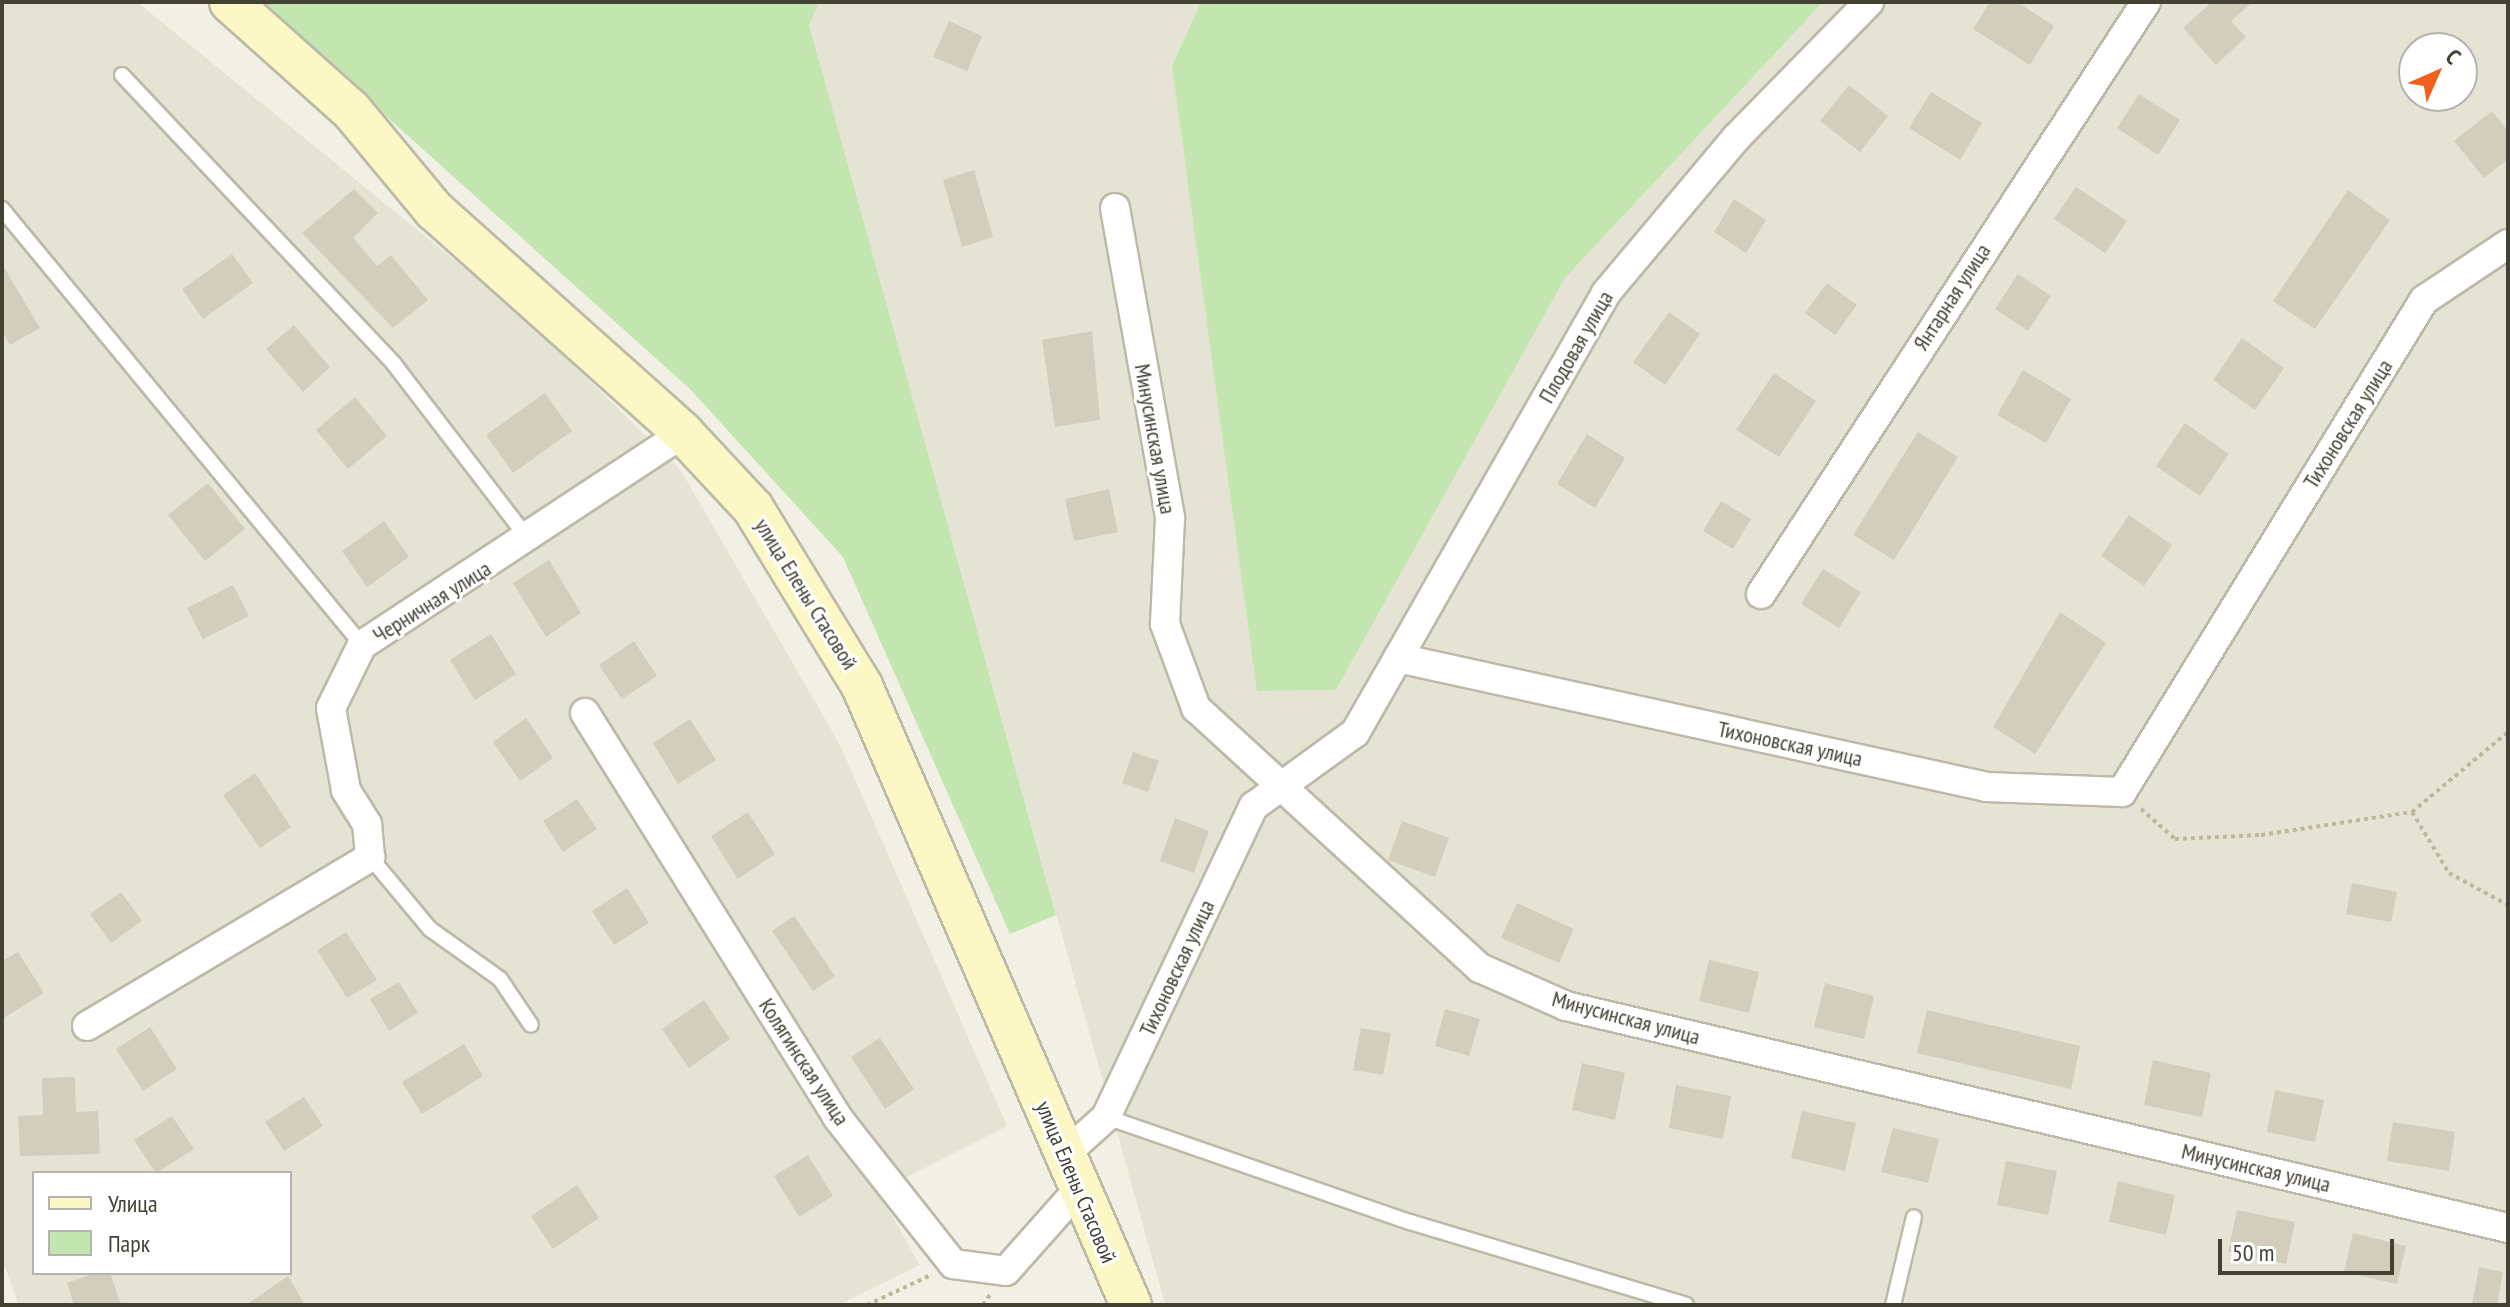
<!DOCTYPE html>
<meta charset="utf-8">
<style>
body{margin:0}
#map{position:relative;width:2510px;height:1307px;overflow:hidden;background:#f2f0e5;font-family:"PT Sans Narrow",sans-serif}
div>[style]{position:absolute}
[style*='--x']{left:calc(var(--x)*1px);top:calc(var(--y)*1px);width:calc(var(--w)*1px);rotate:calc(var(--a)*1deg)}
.residential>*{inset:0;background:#e5e3d3}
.green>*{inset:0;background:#c3e5af}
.building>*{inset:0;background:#d3cebb}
.path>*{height:4px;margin-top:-2px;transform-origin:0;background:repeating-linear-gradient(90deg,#beb79a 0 4px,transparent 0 8px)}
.roads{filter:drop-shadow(2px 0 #bdb9a8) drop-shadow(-2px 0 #bdb9a8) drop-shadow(0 2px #bdb9a8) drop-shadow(0 -2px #bdb9a8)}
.lane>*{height:14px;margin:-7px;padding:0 7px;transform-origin:7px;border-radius:7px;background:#fff}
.street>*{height:28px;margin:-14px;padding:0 14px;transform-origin:14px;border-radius:14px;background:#fff}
.secondary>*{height:40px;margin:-20px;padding:0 20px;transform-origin:20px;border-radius:20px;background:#fcf8c5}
span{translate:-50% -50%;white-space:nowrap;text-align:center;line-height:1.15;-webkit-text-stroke:6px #fff;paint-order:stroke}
.street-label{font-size:22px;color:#444135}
.frame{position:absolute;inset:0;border:4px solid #444135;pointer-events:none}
.legend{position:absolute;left:32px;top:1171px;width:260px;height:104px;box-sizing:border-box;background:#fff;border:2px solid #b4b3ae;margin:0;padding:10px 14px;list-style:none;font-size:24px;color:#444135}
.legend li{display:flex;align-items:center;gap:16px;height:40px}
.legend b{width:40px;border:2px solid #b4b3ae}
.north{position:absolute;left:2398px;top:32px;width:80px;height:80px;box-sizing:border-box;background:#fff;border:2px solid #b4b3ae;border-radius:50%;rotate:45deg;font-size:22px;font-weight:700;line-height:32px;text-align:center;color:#444135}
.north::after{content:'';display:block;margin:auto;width:28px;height:36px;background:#f1611d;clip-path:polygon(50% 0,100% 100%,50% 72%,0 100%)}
.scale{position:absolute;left:2218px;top:1239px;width:176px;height:36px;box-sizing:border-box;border:4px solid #444135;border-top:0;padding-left:10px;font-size:24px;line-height:28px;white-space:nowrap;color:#444135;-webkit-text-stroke:6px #fff;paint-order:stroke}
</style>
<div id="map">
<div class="residential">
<div style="clip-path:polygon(evenodd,2px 2px,137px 2px,522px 315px,680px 469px,839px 743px,1007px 1126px,878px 1192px,920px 1265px,838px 1305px,19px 1305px,2px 1259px,2px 2px,34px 1173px,290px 1173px,290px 1273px,34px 1273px,34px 1173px)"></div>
<div style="clip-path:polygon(evenodd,819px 2px,1201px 2px,1172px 66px,1258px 691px,1336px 690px,1565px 278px,1823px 2px,2508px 2px,2508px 1305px,1165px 1304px,808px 24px,819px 2px,2414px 48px,2462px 48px,2462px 96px,2414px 96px,2414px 48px)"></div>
</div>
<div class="green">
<div style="clip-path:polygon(259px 2px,819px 2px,809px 25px,1056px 915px,1010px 934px,843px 557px,690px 389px)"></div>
<div style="clip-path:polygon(1201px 2px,1823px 2px,1565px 278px,1336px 690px,1257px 691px,1172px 66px)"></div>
</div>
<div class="building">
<div style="clip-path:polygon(1990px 2px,2017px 2px,2054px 26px,2030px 65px,1973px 29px)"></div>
<div style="clip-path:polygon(2212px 2px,2253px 2px,2231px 21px,2246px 37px,2216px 65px,2183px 28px)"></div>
<div style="clip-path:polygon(949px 21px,982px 36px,967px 71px,933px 57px)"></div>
<div style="clip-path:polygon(1849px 85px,1888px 116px,1860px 152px,1820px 121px)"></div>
<div style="clip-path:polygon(1931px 92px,1982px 123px,1960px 160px,1909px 128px)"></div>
<div style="clip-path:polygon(2139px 94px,2180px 120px,2158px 155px,2117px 128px)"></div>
<div style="clip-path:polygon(2492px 111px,2508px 131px,2508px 159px,2484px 178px,2454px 141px)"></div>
<div style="clip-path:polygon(974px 170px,993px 237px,962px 247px,943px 180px)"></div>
<div style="clip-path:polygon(2076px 187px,2127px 221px,2105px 253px,2054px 219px)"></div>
<div style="clip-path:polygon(354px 189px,378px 213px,353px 238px,377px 266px,391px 255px,428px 300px,393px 328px,302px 233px)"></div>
<div style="clip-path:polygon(2348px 190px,2390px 220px,2315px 329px,2273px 301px)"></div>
<div style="clip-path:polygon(1734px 199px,1766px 220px,1746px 253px,1714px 232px)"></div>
<div style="clip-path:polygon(232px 254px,253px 283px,203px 319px,182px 289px)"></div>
<div style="clip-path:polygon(2px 264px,40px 328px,10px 345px,2px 332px)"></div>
<div style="clip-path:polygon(2018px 274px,2051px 296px,2028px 331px,1995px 309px)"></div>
<div style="clip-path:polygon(1827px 283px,1857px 305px,1835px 335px,1805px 313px)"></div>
<div style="clip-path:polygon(1669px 312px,1700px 334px,1665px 385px,1633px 362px)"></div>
<div style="clip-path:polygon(294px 325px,330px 367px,303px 392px,266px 349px)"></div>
<div style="clip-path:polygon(1092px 331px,1100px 420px,1055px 427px,1042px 340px)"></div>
<div style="clip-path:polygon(2242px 338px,2284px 368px,2255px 410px,2213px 380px)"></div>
<div style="clip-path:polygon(2023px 370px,2071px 399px,2046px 443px,1997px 415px)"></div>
<div style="clip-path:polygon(1774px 373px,1816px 401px,1779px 457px,1736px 430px)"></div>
<div style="clip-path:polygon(545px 393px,572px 431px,513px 473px,486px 435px)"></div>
<div style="clip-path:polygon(355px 397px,387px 436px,348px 469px,316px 430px)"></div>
<div style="clip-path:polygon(2185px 423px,2229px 454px,2200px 496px,2156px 466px)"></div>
<div style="clip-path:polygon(1918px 432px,1958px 457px,1894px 560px,1853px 535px)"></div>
<div style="clip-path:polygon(1587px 434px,1625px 458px,1595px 508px,1557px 484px)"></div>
<div style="clip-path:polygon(208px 483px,245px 529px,205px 561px,168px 515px)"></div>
<div style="clip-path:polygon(1109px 489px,1118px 532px,1074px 541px,1065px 499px)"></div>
<div style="clip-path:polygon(1721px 501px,1751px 519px,1733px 549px,1703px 531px)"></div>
<div style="clip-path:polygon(2129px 515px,2172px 545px,2144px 586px,2101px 556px)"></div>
<div style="clip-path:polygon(384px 521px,409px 557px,367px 587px,342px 551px)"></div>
<div style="clip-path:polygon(549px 560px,581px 613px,546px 637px,513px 583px)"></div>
<div style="clip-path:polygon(1823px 569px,1861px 592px,1839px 628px,1801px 604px)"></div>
<div style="clip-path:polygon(233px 585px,249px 616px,203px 639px,187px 608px)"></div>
<div style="clip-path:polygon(2060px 612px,2106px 643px,2035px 754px,1993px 727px)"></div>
<div style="clip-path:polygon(491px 634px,516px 674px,475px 700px,450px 660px)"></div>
<div style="clip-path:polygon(634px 641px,657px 676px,622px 699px,599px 665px)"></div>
<div style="clip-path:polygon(526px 718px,553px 758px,520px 781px,493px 742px)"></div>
<div style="clip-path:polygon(690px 719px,716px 760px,678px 784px,653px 743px)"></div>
<div style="clip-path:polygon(1133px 752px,1159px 761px,1148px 792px,1122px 783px)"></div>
<div style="clip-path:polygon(255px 773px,291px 827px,260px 848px,223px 795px)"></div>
<div style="clip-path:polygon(577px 799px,597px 829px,563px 852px,543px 821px)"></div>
<div style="clip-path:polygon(748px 812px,775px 854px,738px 879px,711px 836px)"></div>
<div style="clip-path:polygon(1175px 818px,1209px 831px,1194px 873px,1160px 861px)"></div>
<div style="clip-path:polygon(1402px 821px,1449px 838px,1435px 877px,1388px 860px)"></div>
<div style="clip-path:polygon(2352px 883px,2397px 892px,2391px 922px,2346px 914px)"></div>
<div style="clip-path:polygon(627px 888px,649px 923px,614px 945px,592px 911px)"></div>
<div style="clip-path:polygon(121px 892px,142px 921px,111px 943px,90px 914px)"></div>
<div style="clip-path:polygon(1517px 903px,1574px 929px,1559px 963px,1501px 938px)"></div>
<div style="clip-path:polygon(794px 916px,835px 976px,813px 991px,772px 931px)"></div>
<div style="clip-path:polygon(346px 932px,377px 980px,347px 998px,317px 950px)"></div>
<div style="clip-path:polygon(18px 952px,44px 993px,2px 1019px,2px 961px)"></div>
<div style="clip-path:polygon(1709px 960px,1759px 972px,1749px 1013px,1699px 1001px)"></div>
<div style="clip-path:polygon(399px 982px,418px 1013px,389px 1031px,370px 999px)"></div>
<div style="clip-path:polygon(1825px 983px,1874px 996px,1864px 1039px,1814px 1027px)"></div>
<div style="clip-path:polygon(704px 1000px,730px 1039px,689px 1068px,662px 1029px)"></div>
<div style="clip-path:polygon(1445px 1009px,1480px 1019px,1469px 1056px,1435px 1046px)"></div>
<div style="clip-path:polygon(1927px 1010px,2080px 1046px,2071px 1089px,1917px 1053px)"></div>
<div style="clip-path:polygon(150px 1027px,177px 1069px,143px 1091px,116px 1049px)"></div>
<div style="clip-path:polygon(1361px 1028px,1391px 1033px,1383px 1075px,1353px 1070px)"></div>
<div style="clip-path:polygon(880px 1038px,914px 1089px,885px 1109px,851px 1057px)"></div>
<div style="clip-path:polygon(464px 1044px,483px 1076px,422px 1114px,402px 1082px)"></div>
<div style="clip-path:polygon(2153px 1060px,2211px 1073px,2202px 1117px,2144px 1105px)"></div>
<div style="clip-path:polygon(1582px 1063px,1625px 1073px,1615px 1120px,1572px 1110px)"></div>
<div style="clip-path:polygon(75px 1077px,76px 1112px,98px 1111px,100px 1154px,20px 1156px,18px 1116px,43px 1115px,42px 1078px)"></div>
<div style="clip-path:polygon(1676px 1085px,1731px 1096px,1723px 1139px,1669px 1128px)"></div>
<div style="clip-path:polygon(2275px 1090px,2324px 1100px,2315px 1142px,2267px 1132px)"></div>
<div style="clip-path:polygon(304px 1097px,323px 1126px,284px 1151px,265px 1122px)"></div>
<div style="clip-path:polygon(1802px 1111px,1856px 1123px,1845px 1171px,1791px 1158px)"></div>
<div style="clip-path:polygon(172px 1116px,194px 1149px,156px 1173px,134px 1140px)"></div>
<div style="clip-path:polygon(2393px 1122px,2455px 1132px,2449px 1171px,2387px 1161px)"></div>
<div style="clip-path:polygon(1893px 1128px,1939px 1139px,1928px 1183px,1881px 1172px)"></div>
<div style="clip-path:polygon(808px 1155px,833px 1196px,799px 1217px,774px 1176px)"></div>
<div style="clip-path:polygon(2006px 1161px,2057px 1171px,2048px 1215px,1997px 1205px)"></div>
<div style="clip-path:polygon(2118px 1181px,2175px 1195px,2166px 1235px,2109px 1222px)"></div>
<div style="clip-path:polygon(577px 1185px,599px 1218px,553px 1249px,531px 1216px)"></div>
<div style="clip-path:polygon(2237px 1210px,2295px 1222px,2286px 1264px,2228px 1252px)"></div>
<div style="clip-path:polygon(2353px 1233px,2406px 1246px,2397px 1284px,2344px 1272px)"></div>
<div style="clip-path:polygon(2479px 1267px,2503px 1272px,2497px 1305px,2472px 1305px)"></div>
<div style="clip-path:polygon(95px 1273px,110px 1273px,121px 1305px,74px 1305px,67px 1283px)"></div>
<div style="clip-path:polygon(288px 1276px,305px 1305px,246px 1305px)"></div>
</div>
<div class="path">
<div style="--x:2141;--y:809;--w:45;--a:41.4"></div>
<div style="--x:2175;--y:839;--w:86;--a:-2.7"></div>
<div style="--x:2261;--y:835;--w:153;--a:-8.7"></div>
<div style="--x:2412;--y:812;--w:125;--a:-39.8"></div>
<div style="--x:2412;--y:812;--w:71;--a:58.8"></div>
<div style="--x:2449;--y:873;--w:67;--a:28.5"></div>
<div style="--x:767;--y:1305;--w:80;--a:0"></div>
<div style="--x:867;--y:1305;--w:68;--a:-25.1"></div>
<div style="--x:983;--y:1305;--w:14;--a:-56"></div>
</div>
<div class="roads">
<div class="lane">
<div style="--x:122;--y:75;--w:397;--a:46.7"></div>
<div style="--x:394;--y:364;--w:222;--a:52.5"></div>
<div style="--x:2;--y:209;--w:565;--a:50.45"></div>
<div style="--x:370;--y:857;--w:94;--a:50.2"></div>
<div style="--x:430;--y:929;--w:86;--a:35.5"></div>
<div style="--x:500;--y:979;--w:55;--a:56"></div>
<div style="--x:1106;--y:1117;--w:322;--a:19.1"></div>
<div style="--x:1410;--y:1222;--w:288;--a:16.7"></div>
<div style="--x:1893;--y:1305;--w:90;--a:-76.6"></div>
</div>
<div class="street">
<div style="--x:1115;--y:208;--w:315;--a:79.9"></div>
<div style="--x:1170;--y:518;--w:106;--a:92.7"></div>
<div style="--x:1165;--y:624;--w:90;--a:69.7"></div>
<div style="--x:1196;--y:708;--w:385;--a:42.5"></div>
<div style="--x:1480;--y:968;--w:94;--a:23.8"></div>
<div style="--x:1566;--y:1006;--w:968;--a:13.26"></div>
<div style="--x:1761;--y:594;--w:706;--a:-56.96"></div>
<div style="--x:1398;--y:658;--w:420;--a:-60.3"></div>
<div style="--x:1606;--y:293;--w:202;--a:-50"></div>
<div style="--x:1736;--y:138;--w:190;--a:-45.6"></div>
<div style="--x:585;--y:713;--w:476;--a:58"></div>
<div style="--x:837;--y:1117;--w:187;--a:51.7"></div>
<div style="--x:953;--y:1264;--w:53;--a:7.5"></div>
<div style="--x:1006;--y:1271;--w:107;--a:-48.4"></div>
<div style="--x:87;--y:1026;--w:330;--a:-30.8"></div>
<div style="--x:370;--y:857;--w:33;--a:-95"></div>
<div style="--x:367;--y:824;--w:40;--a:-122"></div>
<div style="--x:346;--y:790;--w:83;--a:-100.4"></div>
<div style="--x:331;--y:708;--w:70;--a:-63.8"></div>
<div style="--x:362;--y:645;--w:385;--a:-33.4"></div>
<div style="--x:1064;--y:1155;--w:57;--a:-42.1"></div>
<div style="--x:1106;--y:1117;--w:344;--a:-64.6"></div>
<div style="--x:1254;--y:806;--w:125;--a:-35.9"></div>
<div style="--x:1355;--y:733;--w:86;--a:-60.2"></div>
<div style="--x:1398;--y:658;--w:603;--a:12.35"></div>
<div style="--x:1987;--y:787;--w:135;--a:2.1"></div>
<div style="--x:2122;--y:792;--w:577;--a:-58.46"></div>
<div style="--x:2424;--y:300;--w:101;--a:-33.7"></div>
</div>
<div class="secondary">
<div style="--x:230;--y:2;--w:162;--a:41.8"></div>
<div style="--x:351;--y:110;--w:130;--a:50.3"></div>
<div style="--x:434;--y:210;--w:334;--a:41.8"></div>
<div style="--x:683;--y:433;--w:103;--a:47"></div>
<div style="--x:753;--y:508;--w:209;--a:58.5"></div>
<div style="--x:862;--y:686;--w:675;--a:66.51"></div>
</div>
</div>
<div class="street-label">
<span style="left:1952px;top:297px;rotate:-57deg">Янтарная улица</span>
<span style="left:1576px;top:347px;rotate:-60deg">Плодовая улица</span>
<span style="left:2348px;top:424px;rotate:-58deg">Тихоновская улица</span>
<span style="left:1155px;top:439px;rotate:80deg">Минусинская улица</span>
<span style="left:806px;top:594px;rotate:58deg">улица Елены Стасовой</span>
<span style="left:432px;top:602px;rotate:-32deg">Черничная улица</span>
<span style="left:1790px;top:744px;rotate:12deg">Тихоновская улица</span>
<span style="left:1177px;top:968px;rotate:-65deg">Тихоновская улица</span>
<span style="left:1626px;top:1018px;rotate:15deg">Минусинская улица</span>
<span style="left:804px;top:1062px;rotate:57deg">Колягинская улица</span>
<span style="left:2256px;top:1168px;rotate:13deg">Минусинская улица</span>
<span style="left:1076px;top:1182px;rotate:67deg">улица Елены Стасовой</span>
</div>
<div class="frame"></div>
<ul class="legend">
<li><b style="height:10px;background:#fcf8c5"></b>Улица</li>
<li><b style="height:22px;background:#c3e5af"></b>Парк</li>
</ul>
<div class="north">С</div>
<div class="scale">50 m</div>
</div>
